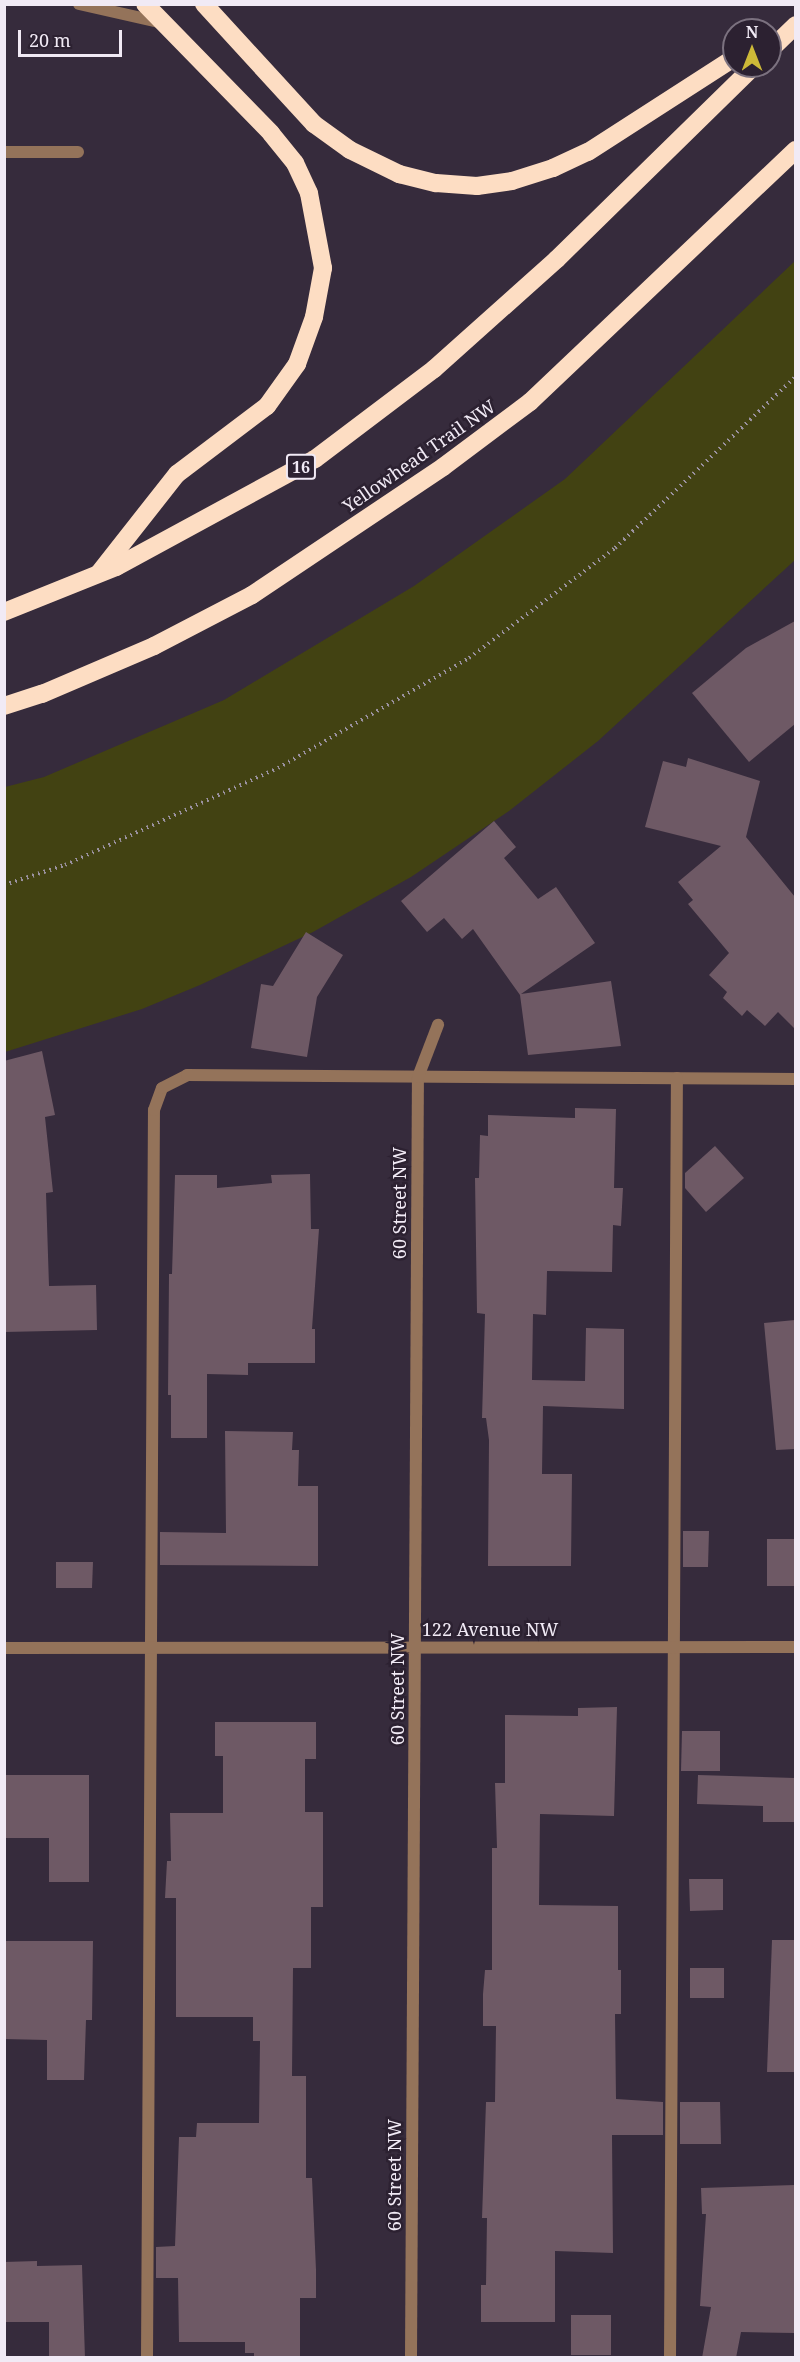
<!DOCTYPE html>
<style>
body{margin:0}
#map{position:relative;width:800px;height:2362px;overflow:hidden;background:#362b3c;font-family:"Noto Serif",serif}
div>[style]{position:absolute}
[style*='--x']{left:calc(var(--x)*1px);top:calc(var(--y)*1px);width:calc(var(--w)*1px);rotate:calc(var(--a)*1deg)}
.green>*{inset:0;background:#424212}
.building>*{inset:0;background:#6e5965}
.path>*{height:4px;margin-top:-2px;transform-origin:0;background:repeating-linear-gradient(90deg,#9b92a0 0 1.5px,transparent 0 6px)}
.service>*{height:12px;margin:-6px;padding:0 6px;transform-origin:6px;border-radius:6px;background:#94735a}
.minor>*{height:12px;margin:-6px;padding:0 6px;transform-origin:6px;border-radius:6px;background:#94735a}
.motorway>*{height:18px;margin:-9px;padding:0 9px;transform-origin:9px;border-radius:9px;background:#fdddc3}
span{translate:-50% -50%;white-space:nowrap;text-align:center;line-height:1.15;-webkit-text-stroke:5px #2c2131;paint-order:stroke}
.shield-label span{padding:2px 4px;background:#2c2131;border:2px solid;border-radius:4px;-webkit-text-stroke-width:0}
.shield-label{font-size:16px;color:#f1eaf5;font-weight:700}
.street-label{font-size:18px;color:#f1eaf5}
.frame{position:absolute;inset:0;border:6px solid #f1eaf5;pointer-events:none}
.north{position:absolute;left:722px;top:18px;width:60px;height:60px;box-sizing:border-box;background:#2c2131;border:2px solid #7b717f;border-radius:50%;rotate:0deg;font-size:16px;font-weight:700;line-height:24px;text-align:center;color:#f1eaf5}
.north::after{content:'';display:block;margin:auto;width:21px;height:27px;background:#cdb938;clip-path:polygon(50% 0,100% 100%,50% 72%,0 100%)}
.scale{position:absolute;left:18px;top:30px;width:104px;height:27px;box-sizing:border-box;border:3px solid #f1eaf5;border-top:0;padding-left:8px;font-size:18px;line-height:21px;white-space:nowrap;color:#f1eaf5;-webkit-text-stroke:4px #2c2131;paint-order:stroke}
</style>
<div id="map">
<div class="green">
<div style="clip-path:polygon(795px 261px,795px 560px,598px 741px,509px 811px,411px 877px,313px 932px,200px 985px,142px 1009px,5px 1052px,5px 787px,44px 777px,224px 700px,414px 586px,565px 479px)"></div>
</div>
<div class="building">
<div style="clip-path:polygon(795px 621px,795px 724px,749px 762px,692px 693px,746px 648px)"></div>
<div style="clip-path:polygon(688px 758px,760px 781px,746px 837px,795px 897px,795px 1029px,778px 1012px,765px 1026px,747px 1010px,742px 1016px,723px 998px,727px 992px,709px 975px,729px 953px,688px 904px,693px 900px,678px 882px,721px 846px,645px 827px,663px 761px,686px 767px)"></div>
<div style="clip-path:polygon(494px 821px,516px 847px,504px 858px,538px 899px,556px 887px,595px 943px,521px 994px,611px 981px,621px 1046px,528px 1055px,520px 995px,473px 929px,462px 939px,444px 918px,427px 932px,401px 901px)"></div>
<div style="clip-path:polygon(306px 932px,343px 955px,317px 997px,307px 1057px,251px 1048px,261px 984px,273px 986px)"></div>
<div style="clip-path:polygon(42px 1051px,55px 1115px,45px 1117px,53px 1192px,46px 1193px,49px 1286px,96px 1285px,97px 1330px,4px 1332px,4px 1061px)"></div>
<div style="clip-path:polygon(575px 1108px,616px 1109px,614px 1188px,623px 1188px,621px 1226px,613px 1225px,612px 1272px,547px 1271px,546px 1315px,533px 1314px,532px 1380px,585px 1381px,586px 1328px,624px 1329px,624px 1409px,543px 1406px,542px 1474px,572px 1474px,571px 1566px,488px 1566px,489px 1440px,486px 1418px,482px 1418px,485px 1314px,477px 1313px,475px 1178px,479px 1178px,480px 1135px,488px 1136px,488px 1115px,575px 1118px)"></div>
<div style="clip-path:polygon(715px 1146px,744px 1178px,706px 1212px,685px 1188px,685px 1173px)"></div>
<div style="clip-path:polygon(310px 1174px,311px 1229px,319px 1229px,312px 1329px,315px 1329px,315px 1363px,248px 1363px,248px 1375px,207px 1374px,207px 1438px,171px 1438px,171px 1395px,168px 1395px,169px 1274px,172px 1274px,175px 1175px,217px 1175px,217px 1188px,272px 1183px,271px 1175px)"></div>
<div style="clip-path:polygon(795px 1320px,795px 1449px,776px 1450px,764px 1323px)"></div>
<div style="clip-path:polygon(225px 1431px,293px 1432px,292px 1450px,299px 1450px,298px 1486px,318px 1486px,318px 1566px,160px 1565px,160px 1532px,226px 1533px)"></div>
<div style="clip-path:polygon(683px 1531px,709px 1531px,708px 1567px,683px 1567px)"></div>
<div style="clip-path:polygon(767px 1539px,795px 1539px,795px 1586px,767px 1586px)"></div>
<div style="clip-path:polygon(56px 1562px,93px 1562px,92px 1588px,56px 1588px)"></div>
<div style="clip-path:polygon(617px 1707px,614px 1816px,540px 1814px,539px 1905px,618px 1906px,618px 1970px,621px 1970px,621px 2014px,615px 2014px,616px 2099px,663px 2102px,663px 2135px,612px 2135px,613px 2253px,555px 2251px,555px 2322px,481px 2322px,481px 2285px,486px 2285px,487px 2218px,482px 2218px,486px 2102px,495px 2102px,496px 2026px,483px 2026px,483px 1994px,485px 1970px,492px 1970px,492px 1848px,497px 1848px,495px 1783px,505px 1783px,505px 1715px,578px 1716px,578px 1708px)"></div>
<div style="clip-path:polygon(215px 1722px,316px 1722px,316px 1759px,305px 1759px,305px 1812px,323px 1812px,323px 1907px,311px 1907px,311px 1968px,293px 1968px,292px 2076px,306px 2076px,306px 2178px,312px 2178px,316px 2270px,316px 2298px,300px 2298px,300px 2358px,254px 2358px,254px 2353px,245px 2353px,245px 2342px,179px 2342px,178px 2278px,156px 2278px,156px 2247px,175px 2246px,179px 2137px,196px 2137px,197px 2123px,259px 2123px,260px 2041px,253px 2041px,253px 2017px,176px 2017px,176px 1898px,165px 1898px,167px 1861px,171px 1861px,170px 1813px,223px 1813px,223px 1756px,215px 1756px)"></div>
<div style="clip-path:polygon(682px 1731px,720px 1731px,720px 1771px,681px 1771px)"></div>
<div style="clip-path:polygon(4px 1775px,89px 1775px,89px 1882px,49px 1882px,49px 1838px,4px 1838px)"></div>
<div style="clip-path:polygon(698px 1775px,795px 1778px,795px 1822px,763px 1822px,763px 1806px,697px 1804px)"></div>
<div style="clip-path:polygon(689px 1879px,723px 1879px,723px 1910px,690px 1911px)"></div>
<div style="clip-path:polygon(772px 1940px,795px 1940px,795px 2072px,767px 2072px)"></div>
<div style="clip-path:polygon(4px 1941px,93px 1941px,92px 2020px,86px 2020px,84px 2080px,47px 2080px,47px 2040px,4px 2039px)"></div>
<div style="clip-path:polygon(690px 1968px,724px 1968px,724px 1998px,690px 1998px)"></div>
<div style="clip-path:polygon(680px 2102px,720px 2102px,721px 2144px,680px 2144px)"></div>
<div style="clip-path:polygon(795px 2185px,795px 2333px,741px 2332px,736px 2358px,702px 2358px,711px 2307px,700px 2306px,706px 2214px,702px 2214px,701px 2188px)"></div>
<div style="clip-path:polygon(37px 2261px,37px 2266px,82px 2265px,85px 2358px,49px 2358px,49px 2322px,4px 2322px,4px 2262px)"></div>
<div style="clip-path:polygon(571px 2315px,611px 2315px,611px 2355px,571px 2355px)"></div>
</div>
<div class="path">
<div style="--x:4;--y:885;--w:64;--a:-18.2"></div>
<div style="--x:65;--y:865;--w:234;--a:-24.5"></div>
<div style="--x:278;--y:768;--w:220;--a:-29.9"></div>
<div style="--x:469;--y:658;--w:183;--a:-37"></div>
<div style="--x:615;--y:548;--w:250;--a:-43.5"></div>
</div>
<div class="service">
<div style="--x:79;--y:4;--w:86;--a:12.7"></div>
<div style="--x:4;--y:152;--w:74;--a:0"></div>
<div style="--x:147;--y:2358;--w:1248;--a:-89.68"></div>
<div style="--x:154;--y:1110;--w:23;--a:-70"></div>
<div style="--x:162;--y:1088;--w:28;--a:-27"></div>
<div style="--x:187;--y:1075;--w:609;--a:0.38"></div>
<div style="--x:670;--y:2358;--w:1280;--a:-89.69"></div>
</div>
<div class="minor">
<div style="--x:4;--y:1648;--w:792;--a:-0.07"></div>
<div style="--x:411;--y:2358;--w:1281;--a:-89.69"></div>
<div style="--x:418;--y:1077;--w:56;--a:-69"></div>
</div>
<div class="motorway">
<div style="--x:204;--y:4;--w:163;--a:47.5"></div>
<div style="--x:314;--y:124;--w:44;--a:35.8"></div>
<div style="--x:350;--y:150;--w:55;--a:26.1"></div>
<div style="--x:399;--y:174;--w:38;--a:14"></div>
<div style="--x:436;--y:183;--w:41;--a:4.2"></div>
<div style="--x:477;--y:186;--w:35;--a:-8"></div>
<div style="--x:512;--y:181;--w:43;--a:-17.6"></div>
<div style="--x:553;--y:168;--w:38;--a:-25"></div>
<div style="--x:588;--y:152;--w:174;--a:-32.8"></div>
<div style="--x:770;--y:50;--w:36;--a:-44"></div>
<div style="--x:99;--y:573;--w:126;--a:-51.8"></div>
<div style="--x:177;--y:474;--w:113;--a:-37.1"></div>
<div style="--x:267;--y:406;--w:52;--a:-54.5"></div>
<div style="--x:297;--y:364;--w:50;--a:-70.1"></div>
<div style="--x:314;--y:317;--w:50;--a:-79.6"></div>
<div style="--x:323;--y:268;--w:76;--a:-100.6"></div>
<div style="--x:309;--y:193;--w:33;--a:-115"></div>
<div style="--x:295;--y:163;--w:38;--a:-129"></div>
<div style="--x:271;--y:133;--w:180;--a:-134.3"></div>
<div style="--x:4;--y:612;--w:121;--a:-21.9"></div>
<div style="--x:116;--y:567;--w:226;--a:-28.5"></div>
<div style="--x:315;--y:459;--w:149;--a:-37.1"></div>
<div style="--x:434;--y:369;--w:165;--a:-41.8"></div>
<div style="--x:557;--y:259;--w:276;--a:-44.4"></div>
<div style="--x:4;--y:706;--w:40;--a:-18"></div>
<div style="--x:42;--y:694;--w:122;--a:-23.2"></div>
<div style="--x:154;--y:646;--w:110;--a:-27.5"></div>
<div style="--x:252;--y:595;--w:230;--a:-33.8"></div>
<div style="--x:443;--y:467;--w:109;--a:-36.8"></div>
<div style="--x:530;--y:402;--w:366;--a:-43.5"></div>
</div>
<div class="shield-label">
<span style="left:301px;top:467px">16</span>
</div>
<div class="street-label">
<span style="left:419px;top:456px;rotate:-35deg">Yellowhead Trail NW</span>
<span style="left:399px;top:1203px;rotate:-90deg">60 Street NW</span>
<span style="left:490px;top:1629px">122 Avenue NW</span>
<span style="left:397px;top:1689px;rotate:-90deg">60 Street NW</span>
<span style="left:394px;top:2175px;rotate:-90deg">60 Street NW</span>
</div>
<div class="frame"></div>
<div class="north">N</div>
<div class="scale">20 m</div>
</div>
